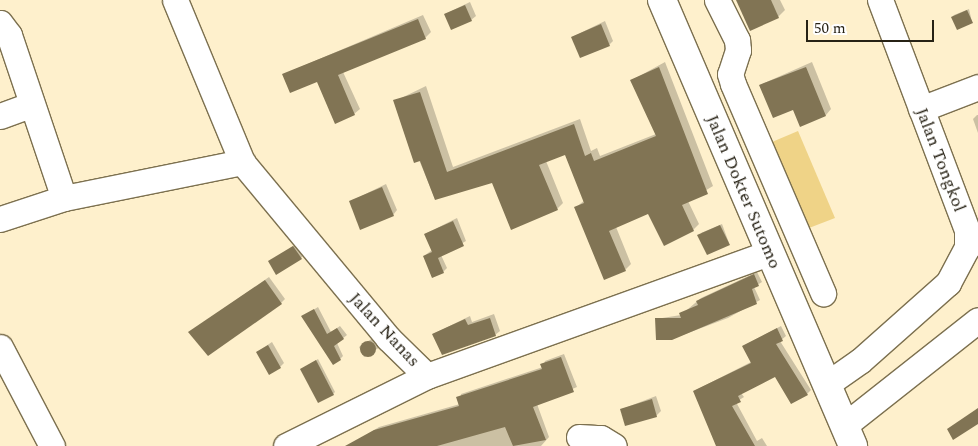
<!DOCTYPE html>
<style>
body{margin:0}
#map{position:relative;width:978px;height:446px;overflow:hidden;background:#fef0cc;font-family:Spectral,serif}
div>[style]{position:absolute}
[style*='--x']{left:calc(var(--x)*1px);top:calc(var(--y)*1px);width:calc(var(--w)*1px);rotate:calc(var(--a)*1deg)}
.green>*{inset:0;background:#efd387}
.shadow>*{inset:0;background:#0003}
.building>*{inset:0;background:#817454}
.round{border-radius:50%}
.roads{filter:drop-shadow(1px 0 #7c704f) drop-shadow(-1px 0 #7c704f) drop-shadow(0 1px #7c704f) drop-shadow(0 -1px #7c704f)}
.minor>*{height:25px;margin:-12.5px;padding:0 12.5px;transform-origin:12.5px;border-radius:12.5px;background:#fff}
.highway>*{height:28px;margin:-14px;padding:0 14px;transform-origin:14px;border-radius:14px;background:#fff}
span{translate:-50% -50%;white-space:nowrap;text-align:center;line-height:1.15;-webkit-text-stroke:4px #fff;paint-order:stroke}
.street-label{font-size:18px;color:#272215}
.scale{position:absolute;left:806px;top:20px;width:128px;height:22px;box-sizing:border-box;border:2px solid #272215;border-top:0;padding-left:6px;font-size:15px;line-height:18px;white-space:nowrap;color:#272215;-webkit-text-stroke:4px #fff;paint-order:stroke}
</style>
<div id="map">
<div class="green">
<div style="clip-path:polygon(798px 131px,835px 218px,809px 228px,772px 142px)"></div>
</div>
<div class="shadow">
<div style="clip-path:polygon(738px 0,780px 0,785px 10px,778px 17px)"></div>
<div style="clip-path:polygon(470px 2px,476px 16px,471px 20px,445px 14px)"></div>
<div style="clip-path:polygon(969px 9px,972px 22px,952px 17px,954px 15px)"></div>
<div style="clip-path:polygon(423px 15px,431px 32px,425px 38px,343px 72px,360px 109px,354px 114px,318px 81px,284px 74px)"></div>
<div style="clip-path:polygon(605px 21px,613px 41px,609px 45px,572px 37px)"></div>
<div style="clip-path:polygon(665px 62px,713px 186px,688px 201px,699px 224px,693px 230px,648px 213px,616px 227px,631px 264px,625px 270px,575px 208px,585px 200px,566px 154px,546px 161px,563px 203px,557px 209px,493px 182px,435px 199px,395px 101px,426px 86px,453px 167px,580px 119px,591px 151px,597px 148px,600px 156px,656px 134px,632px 80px)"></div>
<div style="clip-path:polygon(812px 62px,831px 109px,826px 115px,793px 108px,760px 85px)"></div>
<div style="clip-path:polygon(977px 115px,978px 115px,978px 133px,973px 119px)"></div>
<div style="clip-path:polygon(386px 184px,397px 210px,393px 215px,351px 201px)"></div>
<div style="clip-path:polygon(457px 218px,466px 241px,441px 255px,447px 268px,443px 272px,424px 256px,432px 250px,425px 234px)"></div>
<div style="clip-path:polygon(722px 224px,729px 243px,701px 233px)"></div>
<div style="clip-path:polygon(298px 243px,305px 254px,301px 258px,270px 261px)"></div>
<div style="clip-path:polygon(757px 272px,762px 282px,754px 287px,760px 300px,728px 318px,672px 339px,656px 319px,681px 315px,701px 298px)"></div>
<div style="clip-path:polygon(269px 277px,285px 299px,281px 303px,190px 332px)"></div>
<div style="clip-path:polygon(318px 307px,331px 332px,340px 326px,347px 335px,337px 343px,343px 356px,340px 359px,302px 317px)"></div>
<div style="clip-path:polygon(494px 314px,500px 331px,495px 335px,433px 334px,470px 316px,472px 322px)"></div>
<div style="clip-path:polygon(781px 326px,786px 336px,780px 341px,811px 390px,807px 394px,775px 375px,741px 393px,744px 397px,736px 402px,757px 441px,762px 438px,767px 446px,718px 446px,694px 391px,751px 362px,743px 346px)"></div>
<div style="clip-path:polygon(373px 338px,380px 347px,364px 357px,359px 347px)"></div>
<div style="clip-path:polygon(272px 342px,284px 363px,280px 367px,257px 352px)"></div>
<div style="clip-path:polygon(564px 354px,577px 387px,537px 404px,549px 437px,541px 446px,362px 446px,363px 437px,379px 427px,460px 404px,461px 394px,543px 367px,545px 361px)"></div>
<div style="clip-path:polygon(318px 359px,335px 392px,333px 394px,304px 368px)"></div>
<div style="clip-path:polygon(656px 396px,661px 411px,656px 416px,622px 409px)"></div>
</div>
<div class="building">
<div style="clip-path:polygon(736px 0,771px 0,779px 18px,750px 31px)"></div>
<div style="clip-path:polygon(465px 5px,472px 21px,451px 30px,444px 14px)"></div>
<div style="clip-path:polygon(967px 10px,973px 23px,957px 30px,951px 17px)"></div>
<div style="clip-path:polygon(418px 19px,426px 39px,338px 75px,355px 115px,335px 124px,317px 82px,290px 93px,282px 74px)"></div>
<div style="clip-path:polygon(601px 24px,610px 46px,580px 58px,571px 37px)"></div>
<div style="clip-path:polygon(659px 67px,708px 194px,682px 205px,694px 231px,664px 246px,648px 214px,609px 231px,626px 271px,604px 280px,574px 207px,584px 203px,565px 155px,539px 165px,558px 210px,511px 230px,492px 183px,435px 200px,420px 161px,414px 163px,393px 100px,420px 92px,447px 172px,574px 124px,585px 156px,591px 153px,594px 161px,656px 136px,630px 80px)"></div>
<div style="clip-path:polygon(806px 67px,826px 116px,800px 127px,793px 110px,773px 118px,759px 85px)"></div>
<div style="clip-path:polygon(382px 187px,394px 216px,360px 230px,349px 201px)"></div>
<div style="clip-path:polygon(453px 221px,464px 246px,438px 258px,444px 273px,432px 278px,423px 256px,432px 252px,424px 234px)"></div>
<div style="clip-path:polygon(720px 225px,730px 245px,707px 255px,697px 235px)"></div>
<div style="clip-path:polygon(293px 246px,302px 259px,276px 275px,268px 261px)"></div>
<div style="clip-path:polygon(754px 274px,759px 286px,752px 289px,757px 304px,672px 340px,656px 340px,655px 318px,681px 318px,679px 313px,698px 305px,696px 301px)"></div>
<div style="clip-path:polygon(265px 280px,282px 304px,208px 356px,188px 332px)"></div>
<div style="clip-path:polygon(314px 309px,327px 334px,337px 328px,344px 339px,334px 346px,341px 360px,333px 365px,301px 316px)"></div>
<div style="clip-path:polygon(490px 318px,496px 336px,442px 355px,432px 334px,465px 319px,468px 325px)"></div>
<div style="clip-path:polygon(777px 328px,783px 341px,776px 344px,808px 395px,791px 404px,775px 377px,738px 396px,741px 402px,732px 406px,755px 446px,716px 446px,693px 391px,751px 363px,742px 346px)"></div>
<div class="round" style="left:360px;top:341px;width:16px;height:16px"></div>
<div style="clip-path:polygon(268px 345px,281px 368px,269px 375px,256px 352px)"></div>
<div style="clip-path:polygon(561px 357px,574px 392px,533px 407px,546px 440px,513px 446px,505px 427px,437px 446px,345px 446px,374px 430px,459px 406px,456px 397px,542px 369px,540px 364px)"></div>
<div style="clip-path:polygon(316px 360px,334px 395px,318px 403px,300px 369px)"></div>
<div style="clip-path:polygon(652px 399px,657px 417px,625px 426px,620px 409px)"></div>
<div style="clip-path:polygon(978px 408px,978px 424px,953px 440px,947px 429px)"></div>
</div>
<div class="roads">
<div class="minor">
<div style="--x:175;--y:0;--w:175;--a:67.5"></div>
<div style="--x:242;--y:162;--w:229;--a:50.3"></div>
<div style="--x:388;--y:338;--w:54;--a:44.3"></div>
<div style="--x:427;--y:376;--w:363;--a:-19.8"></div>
<div style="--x:717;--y:0;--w:45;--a:63.4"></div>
<div style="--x:737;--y:40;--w:10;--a:84"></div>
<div style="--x:738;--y:50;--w:25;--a:108"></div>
<div style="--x:730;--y:74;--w:10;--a:73"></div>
<div style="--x:733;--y:84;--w:228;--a:66.7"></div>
<div style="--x:0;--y:23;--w:15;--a:53"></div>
<div style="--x:9;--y:35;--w:172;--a:71.4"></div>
<div style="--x:921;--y:109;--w:61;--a:-21.1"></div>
<div style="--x:0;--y:116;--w:32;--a:-20"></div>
<div style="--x:0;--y:219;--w:67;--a:-18.2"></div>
<div style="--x:64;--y:198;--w:182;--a:-11.4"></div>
<div style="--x:0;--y:347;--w:112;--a:62.3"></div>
<div style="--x:827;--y:384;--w:40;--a:-34.9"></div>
<div style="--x:860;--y:361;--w:118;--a:-41.6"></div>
<div style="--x:948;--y:283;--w:40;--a:-62"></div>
<div style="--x:967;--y:248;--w:18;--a:-90"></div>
<div style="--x:967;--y:230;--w:246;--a:-110.7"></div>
<div style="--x:845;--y:425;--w:169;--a:-38.3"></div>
<div style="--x:579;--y:437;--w:22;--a:3"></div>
<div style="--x:601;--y:438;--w:15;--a:32"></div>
<div style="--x:286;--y:446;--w:157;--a:-26.4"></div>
</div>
<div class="highway">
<div style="--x:662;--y:0;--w:485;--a:66.8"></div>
</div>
</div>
<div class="street-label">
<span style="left:940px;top:160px;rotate:69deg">Jalan Tongkol</span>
<span style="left:743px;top:192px;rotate:67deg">Jalan Dokter Sutomo</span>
<span style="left:384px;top:330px;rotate:47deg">Jalan Nanas</span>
</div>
<div class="scale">50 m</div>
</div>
